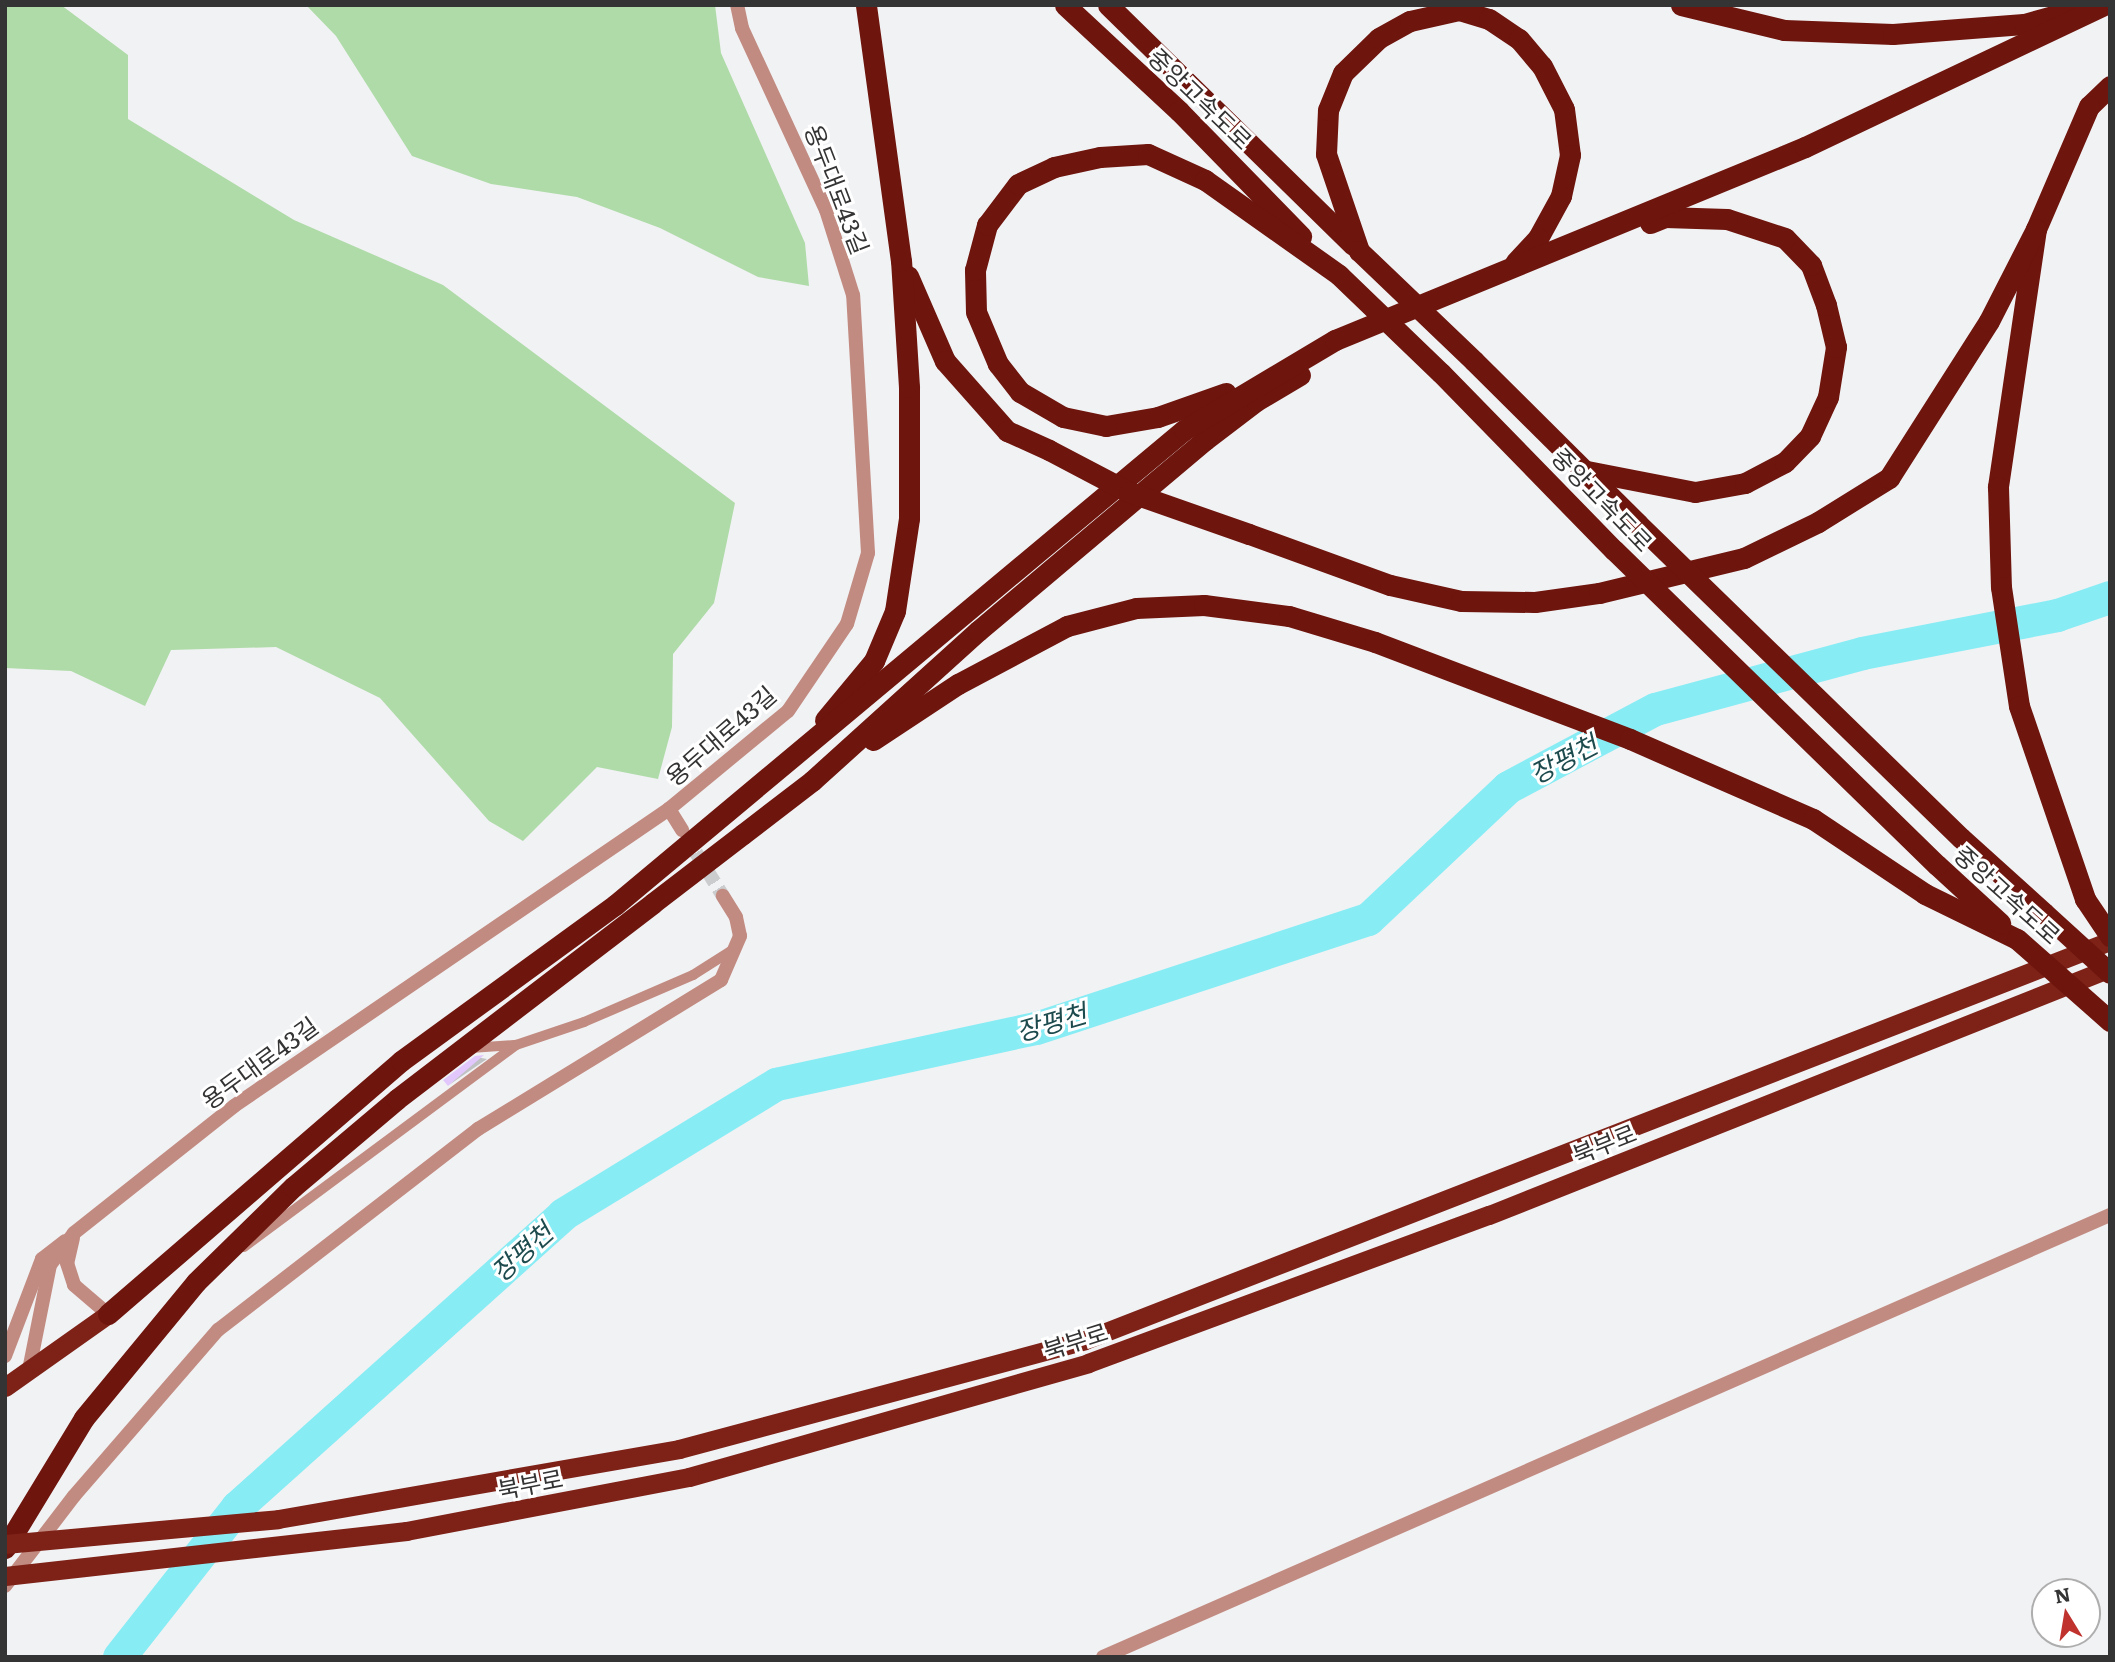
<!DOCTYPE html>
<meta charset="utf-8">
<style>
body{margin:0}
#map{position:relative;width:2115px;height:1662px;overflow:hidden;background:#f1f2f4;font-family:Literata,"Noto Sans KR",serif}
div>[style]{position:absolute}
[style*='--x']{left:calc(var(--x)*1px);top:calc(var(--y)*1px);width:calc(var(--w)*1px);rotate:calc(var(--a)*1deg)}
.green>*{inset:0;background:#afdba8}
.shadow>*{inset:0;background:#0003}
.river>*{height:33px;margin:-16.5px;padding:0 16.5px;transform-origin:16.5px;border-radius:16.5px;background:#88ecf4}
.building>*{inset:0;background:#e1c7fc}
.minor-tunnel>*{height:14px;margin-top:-7px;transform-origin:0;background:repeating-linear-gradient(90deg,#cbccce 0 14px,transparent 0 21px)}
.service>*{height:10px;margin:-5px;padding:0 5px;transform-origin:5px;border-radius:5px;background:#c28b81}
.minor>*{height:14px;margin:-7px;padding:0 7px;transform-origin:7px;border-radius:7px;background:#c28b81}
.tertiary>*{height:14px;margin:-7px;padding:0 7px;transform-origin:7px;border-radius:7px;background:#c28b81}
.trunk>*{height:19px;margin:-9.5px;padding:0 9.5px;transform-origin:9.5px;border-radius:9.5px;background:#7e2218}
.motorway>*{height:21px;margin:-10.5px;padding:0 10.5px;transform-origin:10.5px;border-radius:10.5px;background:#6e150d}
.trunk-bridge>*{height:19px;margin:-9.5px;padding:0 9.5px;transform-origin:9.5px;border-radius:9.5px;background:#7e2218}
.motorway-bridge>*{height:21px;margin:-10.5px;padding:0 10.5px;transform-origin:10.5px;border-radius:10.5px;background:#6e150d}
span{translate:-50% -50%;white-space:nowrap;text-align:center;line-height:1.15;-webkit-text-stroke:6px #fff;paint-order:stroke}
.street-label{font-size:24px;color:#343434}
.water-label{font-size:26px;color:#1c4a4d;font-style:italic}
.frame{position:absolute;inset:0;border:7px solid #343434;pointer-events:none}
.north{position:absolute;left:2031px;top:1578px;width:70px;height:70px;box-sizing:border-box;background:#fff;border:2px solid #aeaeae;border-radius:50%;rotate:349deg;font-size:19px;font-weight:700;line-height:28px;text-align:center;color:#343434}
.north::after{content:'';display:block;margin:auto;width:24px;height:32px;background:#c0322e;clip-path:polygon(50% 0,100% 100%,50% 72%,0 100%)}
</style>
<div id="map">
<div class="green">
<div style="clip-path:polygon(5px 5px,61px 5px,128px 55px,128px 119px,294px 220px,443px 285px,735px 503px,714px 603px,673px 654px,672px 727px,658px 779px,597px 767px,523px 841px,489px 821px,380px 698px,276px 647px,171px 650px,145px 706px,71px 671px,5px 668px)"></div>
<div style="clip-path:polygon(306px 5px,715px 5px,721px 53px,805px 243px,809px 286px,758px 277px,660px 228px,577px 197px,491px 184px,412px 156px,336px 36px)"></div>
</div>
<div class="shadow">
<div style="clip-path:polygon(476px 1057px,487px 1059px,449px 1085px)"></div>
</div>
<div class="river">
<div style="--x:119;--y:1657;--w:191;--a:-51.8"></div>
<div style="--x:237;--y:1507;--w:438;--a:-41.9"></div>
<div style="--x:563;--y:1214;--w:250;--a:-31.4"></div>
<div style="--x:776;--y:1084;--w:266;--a:-12.2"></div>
<div style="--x:1036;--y:1028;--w:349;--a:-18.2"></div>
<div style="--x:1368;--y:919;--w:192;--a:-43.3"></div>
<div style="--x:1508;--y:787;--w:166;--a:-28"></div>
<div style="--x:1655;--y:709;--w:214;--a:-15.1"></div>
<div style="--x:1862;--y:653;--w:199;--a:-11"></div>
<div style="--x:2057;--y:615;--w:56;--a:-18.8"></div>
</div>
<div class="building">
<div style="clip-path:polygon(484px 1055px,448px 1086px,443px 1080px,475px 1056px)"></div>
</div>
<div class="minor-tunnel">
<div style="--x:685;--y:835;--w:72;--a:58.1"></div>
</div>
<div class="service">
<div style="--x:471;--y:1048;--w:43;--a:-4"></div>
<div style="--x:244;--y:1247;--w:339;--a:-36.6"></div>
<div style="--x:516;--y:1045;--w:72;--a:-18.7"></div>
<div style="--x:584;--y:1022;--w:119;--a:-23.3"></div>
<div style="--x:693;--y:975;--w:49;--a:-32.4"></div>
</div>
<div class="minor">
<div style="--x:669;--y:809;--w:25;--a:58"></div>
<div style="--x:5;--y:1356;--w:104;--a:-69.1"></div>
<div style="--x:42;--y:1259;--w:29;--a:-38"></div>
<div style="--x:5;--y:1586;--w:113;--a:-52.5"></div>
<div style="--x:74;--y:1496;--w:220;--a:-49.1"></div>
<div style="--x:218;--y:1330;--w:329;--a:-37.7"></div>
<div style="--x:478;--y:1129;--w:285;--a:-31.5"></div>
<div style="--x:721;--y:980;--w:48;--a:-66.6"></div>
<div style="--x:740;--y:936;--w:19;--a:-102"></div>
<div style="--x:736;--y:917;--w:25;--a:-122"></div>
<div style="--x:1103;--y:1657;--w:1100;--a:-23.7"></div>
</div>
<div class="tertiary">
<div style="--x:73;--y:1238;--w:26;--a:103"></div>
<div style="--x:67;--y:1263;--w:23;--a:72"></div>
<div style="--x:74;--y:1285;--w:45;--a:40.5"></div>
<div style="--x:29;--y:1370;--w:107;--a:-78.7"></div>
<div style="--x:50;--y:1265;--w:40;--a:-53"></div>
<div style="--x:74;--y:1233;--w:204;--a:-38.4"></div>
<div style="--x:234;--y:1106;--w:527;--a:-34.32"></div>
<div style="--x:669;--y:809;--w:154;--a:-39.5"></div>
<div style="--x:788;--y:711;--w:105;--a:-55.9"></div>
<div style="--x:847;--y:624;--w:74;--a:-73.5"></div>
<div style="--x:868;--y:553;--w:258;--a:-93.3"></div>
<div style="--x:853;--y:295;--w:89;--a:-107.6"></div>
<div style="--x:826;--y:210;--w:200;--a:-114.8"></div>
<div style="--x:742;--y:28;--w:24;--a:-102"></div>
</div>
<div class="trunk">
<div style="--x:5;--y:1387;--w:126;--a:-35.3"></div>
<div style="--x:679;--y:1449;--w:420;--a:-15"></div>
<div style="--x:1085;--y:1340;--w:1100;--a:-21.27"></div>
<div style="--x:689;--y:1477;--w:415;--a:-15.9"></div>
<div style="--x:1088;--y:1363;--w:427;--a:-20.3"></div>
<div style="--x:1489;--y:1215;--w:668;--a:-21.69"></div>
</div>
<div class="motorway">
<div style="--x:1065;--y:5;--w:156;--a:42.9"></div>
<div style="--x:1179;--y:111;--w:175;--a:45.7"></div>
<div style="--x:1108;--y:5;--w:343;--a:44.4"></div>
<div style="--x:1681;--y:5;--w:106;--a:13.6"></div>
<div style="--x:1784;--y:30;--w:109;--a:2.1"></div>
<div style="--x:1893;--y:34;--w:131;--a:-4.4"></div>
<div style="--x:2024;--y:24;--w:52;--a:-15.6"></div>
<div style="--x:2110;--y:86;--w:29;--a:136"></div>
<div style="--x:2089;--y:106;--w:134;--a:113.3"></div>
<div style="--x:2036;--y:229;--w:261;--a:98.4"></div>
<div style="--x:1998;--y:487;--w:100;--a:88.3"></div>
<div style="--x:2001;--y:587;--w:120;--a:81.4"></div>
<div style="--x:2019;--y:706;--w:204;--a:71.1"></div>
<div style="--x:2085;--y:899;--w:45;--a:56"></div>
<div style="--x:1359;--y:251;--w:102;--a:-108.8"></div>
<div style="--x:1326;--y:154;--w:44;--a:-87.4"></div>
<div style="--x:1328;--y:110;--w:40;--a:-68"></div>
<div style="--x:1343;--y:73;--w:50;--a:-44.2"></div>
<div style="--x:1379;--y:38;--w:35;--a:-29"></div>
<div style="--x:1410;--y:21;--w:50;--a:-12.7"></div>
<div style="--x:1459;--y:10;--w:31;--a:17"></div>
<div style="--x:1489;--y:19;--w:36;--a:34"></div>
<div style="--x:1519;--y:39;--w:35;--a:50"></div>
<div style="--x:1542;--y:66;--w:48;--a:62.9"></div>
<div style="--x:1564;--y:109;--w:46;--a:82.6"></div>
<div style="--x:1570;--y:155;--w:42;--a:102.4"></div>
<div style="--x:1561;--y:196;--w:48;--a:118.7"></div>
<div style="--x:1538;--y:238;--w:33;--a:133"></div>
<div style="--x:908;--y:276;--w:93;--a:66.5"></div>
<div style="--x:945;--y:361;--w:94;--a:48.5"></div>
<div style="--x:1007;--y:431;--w:46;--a:24.3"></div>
<div style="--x:1474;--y:361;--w:231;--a:44.8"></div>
<div style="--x:1441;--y:373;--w:248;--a:45.7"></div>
<div style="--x:1226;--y:393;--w:72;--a:160.6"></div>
<div style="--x:1158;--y:417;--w:53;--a:170.2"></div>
<div style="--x:1106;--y:426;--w:44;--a:-168.2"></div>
<div style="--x:1063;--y:417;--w:50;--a:-149.8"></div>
<div style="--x:1020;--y:392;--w:36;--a:-128"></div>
<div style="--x:998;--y:364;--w:56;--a:-112.9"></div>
<div style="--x:976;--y:312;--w:42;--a:-91.4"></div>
<div style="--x:975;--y:270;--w:47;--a:-75.1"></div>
<div style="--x:987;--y:225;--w:51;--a:-52.9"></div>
<div style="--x:1018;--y:184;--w:40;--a:-25"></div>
<div style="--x:1054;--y:167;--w:47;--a:-12.3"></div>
<div style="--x:1100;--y:157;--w:48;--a:-3.6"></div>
<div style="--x:1148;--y:154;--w:63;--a:24.5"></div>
<div style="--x:1205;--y:180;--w:164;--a:35.3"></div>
<div style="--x:1587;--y:471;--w:110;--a:11"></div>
<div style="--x:1695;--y:492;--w:51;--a:-10.2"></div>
<div style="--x:1745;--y:483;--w:45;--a:-27.7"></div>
<div style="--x:1785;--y:462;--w:36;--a:-46"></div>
<div style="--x:1810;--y:436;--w:43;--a:-65.2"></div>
<div style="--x:1828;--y:397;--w:51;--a:-80.9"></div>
<div style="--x:1836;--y:347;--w:43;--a:-103.4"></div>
<div style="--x:1826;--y:305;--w:43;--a:-110.6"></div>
<div style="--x:1811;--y:265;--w:37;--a:-134"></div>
<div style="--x:1785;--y:238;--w:61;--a:-161.9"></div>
<div style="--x:1727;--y:219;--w:62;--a:-178.2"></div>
<div style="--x:1665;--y:217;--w:16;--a:158"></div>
<div style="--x:1249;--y:534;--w:150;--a:19.9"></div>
<div style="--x:1390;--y:585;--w:73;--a:12.7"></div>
<div style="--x:1461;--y:601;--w:74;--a:0.8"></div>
<div style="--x:1535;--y:602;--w:65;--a:-8"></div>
<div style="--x:1599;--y:593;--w:149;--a:-13.6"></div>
<div style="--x:1744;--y:558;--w:82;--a:-25.9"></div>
<div style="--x:1818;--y:522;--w:84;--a:-31.8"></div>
<div style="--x:1889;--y:478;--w:186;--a:-57.5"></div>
<div style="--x:1989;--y:321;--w:103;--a:-62.9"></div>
<div style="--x:825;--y:720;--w:77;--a:-50.3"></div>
<div style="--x:874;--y:661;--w:54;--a:-67.2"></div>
<div style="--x:895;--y:611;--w:94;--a:-81.4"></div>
<div style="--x:909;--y:518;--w:131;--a:-90"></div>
<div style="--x:909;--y:387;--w:126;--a:-93.6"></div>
<div style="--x:901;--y:261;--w:258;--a:-97.8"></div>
<div style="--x:873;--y:740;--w:102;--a:-33.4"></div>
<div style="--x:958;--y:684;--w:123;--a:-28"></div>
<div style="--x:1067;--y:626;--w:71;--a:-14.6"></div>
<div style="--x:1136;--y:608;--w:68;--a:-2.5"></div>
<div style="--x:1204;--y:605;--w:86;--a:7.4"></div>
<div style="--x:1289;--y:616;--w:90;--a:16.8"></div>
<div style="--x:1375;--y:642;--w:273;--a:20.8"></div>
<div style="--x:1630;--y:739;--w:200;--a:23.6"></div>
<div style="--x:1813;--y:819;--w:135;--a:33.8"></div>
<div style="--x:1925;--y:894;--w:102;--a:26.1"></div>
<div style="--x:743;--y:834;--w:87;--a:-37.5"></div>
<div style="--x:812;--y:781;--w:224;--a:-42.1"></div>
<div style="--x:978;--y:631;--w:297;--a:-40.1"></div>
<div style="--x:1205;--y:440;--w:64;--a:-37.4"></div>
<div style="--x:1256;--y:401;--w:51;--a:-30.6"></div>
<div style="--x:1961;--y:838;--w:112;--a:42.1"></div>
<div style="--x:1937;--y:865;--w:86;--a:42.6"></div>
<div style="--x:108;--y:1314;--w:387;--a:-40.8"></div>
<div style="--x:401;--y:1061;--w:265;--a:-36.1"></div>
<div style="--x:615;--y:905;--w:741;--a:-39.86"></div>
<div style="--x:1184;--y:430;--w:176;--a:-30.8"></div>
<div style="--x:1335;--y:340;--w:508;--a:-22.32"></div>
<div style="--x:1805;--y:147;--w:331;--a:-25.4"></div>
<div style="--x:5;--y:1548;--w:152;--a:-58.7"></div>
<div style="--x:84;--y:1418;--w:176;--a:-50.5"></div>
<div style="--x:196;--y:1282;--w:136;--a:-44.4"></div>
<div style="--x:293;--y:1187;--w:136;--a:-40.2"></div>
<div style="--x:397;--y:1099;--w:322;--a:-37.4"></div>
</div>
<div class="trunk-bridge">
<div style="--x:5;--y:1544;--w:274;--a:-5.2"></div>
<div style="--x:278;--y:1519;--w:407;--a:-9.9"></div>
<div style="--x:5;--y:1576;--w:404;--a:-6.4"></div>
<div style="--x:406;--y:1531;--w:288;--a:-10.8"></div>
</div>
<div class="motorway-bridge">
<div style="--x:1359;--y:251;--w:159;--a:43.7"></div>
<div style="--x:1339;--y:275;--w:141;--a:43.9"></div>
<div style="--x:1049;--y:450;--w:90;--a:27.7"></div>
<div style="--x:1129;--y:492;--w:127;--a:19.3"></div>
<div style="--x:1638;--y:524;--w:450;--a:44.2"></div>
<div style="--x:1614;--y:550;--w:451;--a:44.3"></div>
<div style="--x:653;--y:903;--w:113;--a:-37.5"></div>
<div style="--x:2044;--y:913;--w:89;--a:42.3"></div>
<div style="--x:2017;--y:939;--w:124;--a:41.4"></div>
</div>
<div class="street-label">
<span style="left:1201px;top:98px;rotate:44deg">중앙고속도로</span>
<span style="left:838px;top:189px;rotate:69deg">용두대로43길</span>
<span style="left:1603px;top:499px;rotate:46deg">중앙고속도로</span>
<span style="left:720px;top:735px;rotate:-41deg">용두대로43길</span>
<span style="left:2008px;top:894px;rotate:42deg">중앙고속도로</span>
<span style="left:259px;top:1062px;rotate:-36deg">용두대로43길</span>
<span style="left:1604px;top:1143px;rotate:-22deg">북부로</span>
<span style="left:1075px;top:1340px;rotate:-18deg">북부로</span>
<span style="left:530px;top:1483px;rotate:-11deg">북부로</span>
</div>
<div class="water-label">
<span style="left:1563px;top:758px;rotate:-28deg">장평천</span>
<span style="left:1051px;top:1021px;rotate:-16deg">장평천</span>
<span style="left:521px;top:1251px;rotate:-42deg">장평천</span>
</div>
<div class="frame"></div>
<div class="north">N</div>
</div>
